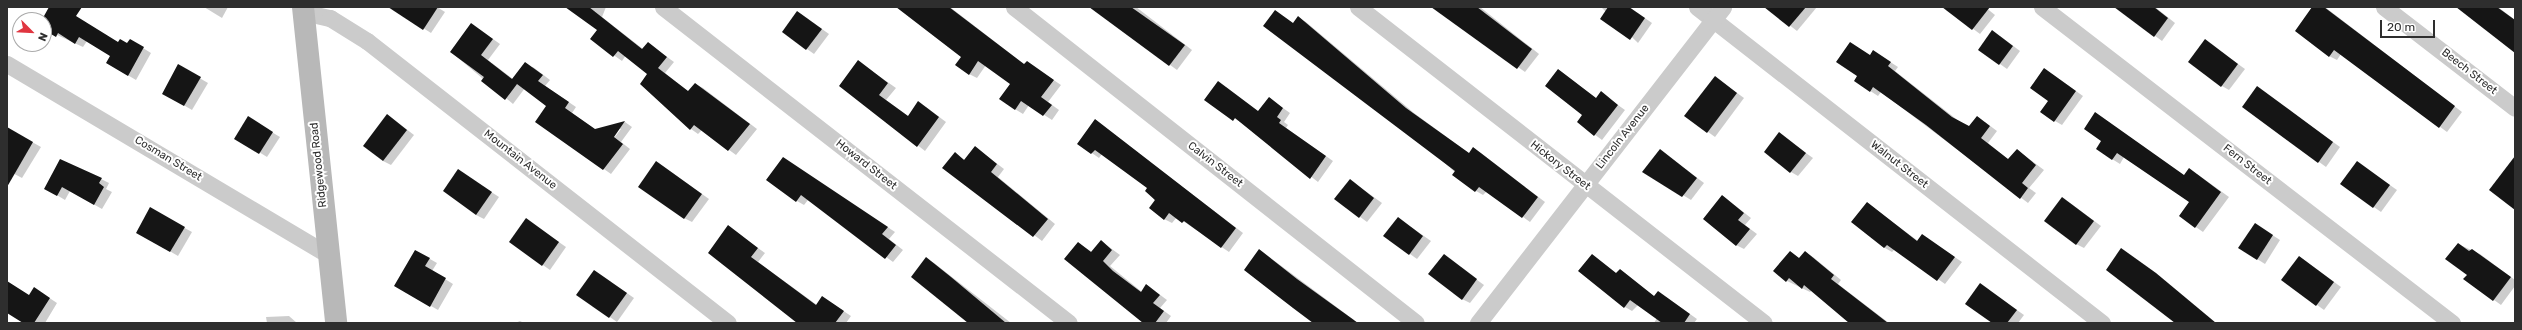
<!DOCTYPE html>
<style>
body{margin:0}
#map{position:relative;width:2522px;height:330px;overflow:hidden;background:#fff;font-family:Rubik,sans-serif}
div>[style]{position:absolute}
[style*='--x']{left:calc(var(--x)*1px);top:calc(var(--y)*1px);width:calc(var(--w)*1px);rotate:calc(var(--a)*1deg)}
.shadow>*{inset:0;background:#0003}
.building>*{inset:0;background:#151515}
.street>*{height:17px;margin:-8.5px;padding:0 8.5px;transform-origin:8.5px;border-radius:8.5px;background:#cbcbcb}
.secondary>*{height:22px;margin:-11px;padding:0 11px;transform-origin:11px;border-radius:11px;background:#b8b8b8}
span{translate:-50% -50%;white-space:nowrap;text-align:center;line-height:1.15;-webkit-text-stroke:4px #fff;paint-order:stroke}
.street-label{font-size:11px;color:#2e2e2e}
.frame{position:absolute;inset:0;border:8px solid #2e2e2e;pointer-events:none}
.north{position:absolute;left:12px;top:12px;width:40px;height:40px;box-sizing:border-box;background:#fff;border:1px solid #ababab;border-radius:50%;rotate:114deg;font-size:11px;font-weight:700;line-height:16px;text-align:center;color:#2e2e2e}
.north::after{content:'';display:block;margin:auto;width:14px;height:18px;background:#e03540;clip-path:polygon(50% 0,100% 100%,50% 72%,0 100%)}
.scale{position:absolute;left:2380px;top:20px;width:55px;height:18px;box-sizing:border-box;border:2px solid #2e2e2e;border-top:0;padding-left:5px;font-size:12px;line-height:14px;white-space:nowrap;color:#2e2e2e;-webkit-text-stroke:3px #fff;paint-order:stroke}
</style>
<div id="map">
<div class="shadow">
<div style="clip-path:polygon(50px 7px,57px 7px,118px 43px,127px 45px,130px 40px,151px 53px,136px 80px,107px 63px,111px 55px,87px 41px,83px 47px,44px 29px,43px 20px)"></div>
<div style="clip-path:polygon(204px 7px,228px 7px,222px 18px)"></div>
<div style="clip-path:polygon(409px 7px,437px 7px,445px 12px,431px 33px,404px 16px)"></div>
<div style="clip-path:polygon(574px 7px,606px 7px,602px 17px,643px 49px,648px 43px,674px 62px,665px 73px,689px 92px,695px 84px,703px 88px,757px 129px,736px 155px,702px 130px,698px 134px,691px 129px,641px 84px,649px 74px,626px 55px,622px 61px,591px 39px,598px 30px)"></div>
<div style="clip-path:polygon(904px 7px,950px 7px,1025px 65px,1027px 62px,1061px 85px,1048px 102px,1059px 110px,1052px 120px,1029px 105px,1023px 114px,1015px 109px,1012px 84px,986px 65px,977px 78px,969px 74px,962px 57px)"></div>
<div style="clip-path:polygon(1090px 7px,1136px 7px,1192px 50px,1177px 70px)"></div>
<div style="clip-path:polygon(1434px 7px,1480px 7px,1539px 54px,1525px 72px)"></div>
<div style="clip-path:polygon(1601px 7px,1629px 7px,1652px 23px,1638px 43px)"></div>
<div style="clip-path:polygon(1781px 7px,1817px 7px,1797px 31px,1775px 14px)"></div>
<div style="clip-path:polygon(1944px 7px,1985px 7px,1995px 15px,1980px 34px)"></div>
<div style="clip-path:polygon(2116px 7px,2155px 7px,2175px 23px,2162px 41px)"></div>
<div style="clip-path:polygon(2313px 7px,2325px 7px,2462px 112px,2447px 132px,2341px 54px,2337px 60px,2329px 56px)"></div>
<div style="clip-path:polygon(2457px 7px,2498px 7px,2515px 20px,2515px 52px)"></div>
<div style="clip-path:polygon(1275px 11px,1294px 24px,1299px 18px,1306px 22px,1414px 113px,1470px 154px,1473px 149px,1481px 153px,1545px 202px,1530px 222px,1487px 191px,1483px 195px,1476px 191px)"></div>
<div style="clip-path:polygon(798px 12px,829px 34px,814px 54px,783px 32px)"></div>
<div style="clip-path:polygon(evenodd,479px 29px,500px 44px,488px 60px,513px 79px,533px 67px,550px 80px,545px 86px,576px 107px,572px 113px,596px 130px,625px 122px,632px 127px,621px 142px,630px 149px,611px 174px,537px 122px,548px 105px,525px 88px,513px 104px,451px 52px,479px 29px,618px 129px,621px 129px,611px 142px,618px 129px)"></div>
<div style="clip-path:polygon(2000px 36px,2020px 51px,2007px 69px,1979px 49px)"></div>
<div style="clip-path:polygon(2206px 41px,2245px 69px,2229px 90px,2222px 86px)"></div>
<div style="clip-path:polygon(1871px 56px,1881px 56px,1898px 67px,1895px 71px,1960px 122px,1970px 128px,1985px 122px,1997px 131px,1988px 143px,2009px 160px,2017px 150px,2044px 170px,2029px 188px,2036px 193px,2028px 203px,1881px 92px,1878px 96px,1855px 81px)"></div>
<div style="clip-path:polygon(859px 62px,896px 88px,886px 100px,908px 116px,926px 107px,946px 122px,925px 151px,841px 85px)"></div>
<div style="clip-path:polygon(179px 66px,208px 83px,192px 110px,163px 93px)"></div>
<div style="clip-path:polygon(1559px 70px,1597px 99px,1601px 93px,1625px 110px,1602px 140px,1578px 122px,1584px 115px)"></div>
<div style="clip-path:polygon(2052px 74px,2083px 96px,2062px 125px,2055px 121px,2050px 101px)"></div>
<div style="clip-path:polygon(1715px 77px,1744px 98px,1715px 137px,1686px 116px)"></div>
<div style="clip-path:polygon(1226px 87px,1259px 112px,1269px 98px,1290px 113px,1284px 122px,1288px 125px,1286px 128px,1333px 161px,1318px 182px,1242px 123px,1205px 100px)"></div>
<div style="clip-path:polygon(2257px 87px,2340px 147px,2326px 167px,2243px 107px)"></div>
<div style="clip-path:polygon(388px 115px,414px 135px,391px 165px,383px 161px)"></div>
<div style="clip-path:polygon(248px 118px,280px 137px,267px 157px,236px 138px)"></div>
<div style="clip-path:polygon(1096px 121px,1243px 233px,1229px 252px,1177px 217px,1172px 223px,1164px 219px,1148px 188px,1102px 154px,1099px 158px,1079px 144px)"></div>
<div style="clip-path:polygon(7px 128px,41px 147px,22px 178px,7px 170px)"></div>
<div style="clip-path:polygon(1779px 134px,1813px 158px,1798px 176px,1791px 172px)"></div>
<div style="clip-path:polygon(2103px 141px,2185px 176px,2197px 174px,2229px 197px,2203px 232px,2180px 216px,2190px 202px,2124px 157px,2120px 164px,2112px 159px)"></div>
<div style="clip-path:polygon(975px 147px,1004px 169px,998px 177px,1055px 224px,1042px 241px,944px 167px,955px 154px,965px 160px)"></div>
<div style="clip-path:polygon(1660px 150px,1704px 183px,1691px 200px,1644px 171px)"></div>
<div style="clip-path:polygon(784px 158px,895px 232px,889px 239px,903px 250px,893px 262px,808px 200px,804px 205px,797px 201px)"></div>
<div style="clip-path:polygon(2357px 162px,2397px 190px,2381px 212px,2341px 184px)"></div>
<div style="clip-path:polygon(664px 167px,709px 199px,692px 222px,684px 218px)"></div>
<div style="clip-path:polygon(465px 175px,499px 197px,484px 219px,476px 215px)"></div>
<div style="clip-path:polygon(101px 179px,109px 183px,106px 189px,112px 192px,102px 209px,70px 191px,65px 200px,45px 188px)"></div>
<div style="clip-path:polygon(1350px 180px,1382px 203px,1367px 222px,1336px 199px)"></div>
<div style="clip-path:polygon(1723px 196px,1751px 218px,1745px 225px,1757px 234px,1744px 249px,1736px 245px)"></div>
<div style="clip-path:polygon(1867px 203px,1918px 241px,1922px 235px,1962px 262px,1945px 284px,1895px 249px,1892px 252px,1885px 248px,1852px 222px)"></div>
<div style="clip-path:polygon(2070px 203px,2101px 226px,2084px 248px,2076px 244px)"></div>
<div style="clip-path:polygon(150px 209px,192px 232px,178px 256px,137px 232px)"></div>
<div style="clip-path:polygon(1398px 218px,1431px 241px,1417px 259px,1385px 236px)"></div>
<div style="clip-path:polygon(533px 224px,566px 247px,550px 270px,510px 242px)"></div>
<div style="clip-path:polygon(728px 227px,765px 253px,758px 262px,817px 305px,830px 302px,851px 316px,846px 323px,799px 323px)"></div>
<div style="clip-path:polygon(2263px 229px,2280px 240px,2265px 264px,2257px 259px)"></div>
<div style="clip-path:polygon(1101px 241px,1120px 255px,1110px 266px,1142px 292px,1147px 285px,1167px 300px,1160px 308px,1171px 316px,1166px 323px,1145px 323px,1078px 243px,1092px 252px)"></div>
<div style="clip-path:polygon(2458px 244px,2480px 254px,2515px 280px,2515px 286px,2501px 305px,2465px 279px,2468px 275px)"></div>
<div style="clip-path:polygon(1260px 250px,1354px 320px,1352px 323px,1315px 323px)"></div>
<div style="clip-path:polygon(416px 251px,437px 263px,432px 271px,453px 284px,438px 310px,396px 286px)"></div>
<div style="clip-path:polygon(1790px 252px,1800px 259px,1805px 252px,1813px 257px,1841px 280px,1838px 284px,1889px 323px,1853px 323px,1812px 290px,1810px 292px,1787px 281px,1775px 271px)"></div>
<div style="clip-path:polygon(1592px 255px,1617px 274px,1620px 270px,1627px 275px,1655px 297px,1666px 297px,1697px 319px,1694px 323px,1654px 323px,1657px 318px,1638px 305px,1632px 311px,1625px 307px,1579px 271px)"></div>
<div style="clip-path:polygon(1444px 256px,1484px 285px,1470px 303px,1462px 299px)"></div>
<div style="clip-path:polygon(2300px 257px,2341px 287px,2324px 310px,2283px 280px)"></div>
<div style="clip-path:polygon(926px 259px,934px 263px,1011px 323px,971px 323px)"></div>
<div style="clip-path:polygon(595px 271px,634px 298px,617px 322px,578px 295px)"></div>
<div style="clip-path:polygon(7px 282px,29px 296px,42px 293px,57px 303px,45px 323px,24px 323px,7px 312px)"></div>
<div style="clip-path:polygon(1980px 284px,2024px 315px,2018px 323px,1993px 323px)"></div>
<div style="clip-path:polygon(289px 316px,297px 323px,267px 323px,266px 317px)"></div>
<div style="clip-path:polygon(520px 321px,524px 323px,515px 323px)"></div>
</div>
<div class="building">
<div style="clip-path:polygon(49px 7px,82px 7px,76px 16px,118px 42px,120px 39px,127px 43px,130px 39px,144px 47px,128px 76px,106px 63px,110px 56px,79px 37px,75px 44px,58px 33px,56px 37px,44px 30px,44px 16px)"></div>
<div style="clip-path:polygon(388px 7px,438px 7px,423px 30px)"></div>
<div style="clip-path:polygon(565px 7px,589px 7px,642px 49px,648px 42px,667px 57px,658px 68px,688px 91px,695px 83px,750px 124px,728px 151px,694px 125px,690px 130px,640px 84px,647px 74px,618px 51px,613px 57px,590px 39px,597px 30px)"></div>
<div style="clip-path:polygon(896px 7px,949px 7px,1024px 64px,1027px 61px,1054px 80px,1041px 97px,1052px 105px,1043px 116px,1021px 101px,1015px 110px,999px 99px,1010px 84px,978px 61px,969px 75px,955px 65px,961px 57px)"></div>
<div style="clip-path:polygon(1089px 7px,1131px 7px,1185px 45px,1169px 66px)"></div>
<div style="clip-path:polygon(1431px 7px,1477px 7px,1532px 49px,1517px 69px)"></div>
<div style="clip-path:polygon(1608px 7px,1629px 7px,1645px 18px,1630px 40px,1600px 19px)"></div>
<div style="clip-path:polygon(1764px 7px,1806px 7px,1789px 27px)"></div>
<div style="clip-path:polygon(1942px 7px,1990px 7px,1972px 30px)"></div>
<div style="clip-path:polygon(2114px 7px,2154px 7px,2168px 18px,2154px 37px)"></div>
<div style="clip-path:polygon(2312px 7px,2324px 7px,2455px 106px,2439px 128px,2334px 50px,2329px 57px,2295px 31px)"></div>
<div style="clip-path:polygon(2456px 7px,2497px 7px,2515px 20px,2515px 53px)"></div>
<div style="clip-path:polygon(1275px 10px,1293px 23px,1298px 16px,1406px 108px,1469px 153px,1473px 147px,1538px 197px,1522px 218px,1479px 187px,1475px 192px,1452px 175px,1455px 171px,1263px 26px)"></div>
<div style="clip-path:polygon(797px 11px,822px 29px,806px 50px,782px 32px)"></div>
<div style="clip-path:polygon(471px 23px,493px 39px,481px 55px,512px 79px,525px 62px,543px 75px,538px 81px,569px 102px,565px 108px,595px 129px,625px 121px,614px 137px,623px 144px,603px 170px,535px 122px,546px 106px,517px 84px,505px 100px,481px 81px,484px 77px,450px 52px)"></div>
<div style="clip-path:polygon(1992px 30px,2013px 46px,1999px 65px,1978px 50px)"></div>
<div style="clip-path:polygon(2205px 39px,2238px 64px,2221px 87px,2188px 62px)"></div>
<div style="clip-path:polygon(1850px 42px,1870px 55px,1873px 50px,1891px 62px,1888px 66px,1952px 117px,1969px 126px,1977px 116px,1990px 126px,1981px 138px,2008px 159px,2017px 149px,2036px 165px,2022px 183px,2028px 188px,2020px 199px,1926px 125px,1873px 87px,1870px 92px,1854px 81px,1857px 76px,1836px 62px)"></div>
<div style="clip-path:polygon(858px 60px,888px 83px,879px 95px,908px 116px,918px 101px,939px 117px,917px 147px,839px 86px)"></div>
<div style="clip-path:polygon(178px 64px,201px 77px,184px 106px,162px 94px)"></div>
<div style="clip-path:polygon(2044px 68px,2076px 91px,2054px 122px,2040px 112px,2048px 101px,2030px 88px)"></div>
<div style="clip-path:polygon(1558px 69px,1596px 98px,1601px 91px,1618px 105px,1594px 136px,1577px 122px,1582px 115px,1545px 86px)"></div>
<div style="clip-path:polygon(1715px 76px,1737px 93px,1707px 133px,1684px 116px)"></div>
<div style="clip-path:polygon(1218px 81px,1258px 111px,1269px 97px,1283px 108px,1277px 117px,1281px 120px,1279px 123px,1326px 156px,1310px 179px,1235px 118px,1233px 121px,1204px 100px)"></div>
<div style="clip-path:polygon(2257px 86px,2333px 142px,2318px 163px,2242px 107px)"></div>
<div style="clip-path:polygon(2095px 112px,2184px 175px,2189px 168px,2221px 192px,2195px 228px,2179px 216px,2189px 202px,2117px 153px,2112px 160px,2096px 149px,2101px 141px,2084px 129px)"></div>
<div style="clip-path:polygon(387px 114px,407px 130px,383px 161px,363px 146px)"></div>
<div style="clip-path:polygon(248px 116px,273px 132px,259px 154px,234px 139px)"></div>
<div style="clip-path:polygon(1095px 119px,1236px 228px,1221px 248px,1184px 221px,1182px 223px,1169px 213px,1164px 220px,1149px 208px,1155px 200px,1145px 191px,1147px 188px,1095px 150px,1091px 154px,1077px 144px)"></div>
<div style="clip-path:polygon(7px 127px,33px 142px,7px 187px)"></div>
<div style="clip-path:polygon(1779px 132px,1806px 153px,1790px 173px,1764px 152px)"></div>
<div style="clip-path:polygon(975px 146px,997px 164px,991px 172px,1048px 219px,1033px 237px,942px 168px,955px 152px,964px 160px)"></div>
<div style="clip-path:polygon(1660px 149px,1697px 178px,1682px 197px,1642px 172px)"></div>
<div style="clip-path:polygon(2515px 156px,2515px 210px,2489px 190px)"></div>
<div style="clip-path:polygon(783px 157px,888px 227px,882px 234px,896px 245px,885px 259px,801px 195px,796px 202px,766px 180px)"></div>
<div style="clip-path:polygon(60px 159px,102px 178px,99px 183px,104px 187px,94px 205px,62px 187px,57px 196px,44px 189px)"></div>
<div style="clip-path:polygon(656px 161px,702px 194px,684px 219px,638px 187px)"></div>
<div style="clip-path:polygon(2357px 161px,2390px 185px,2373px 208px,2340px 184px)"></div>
<div style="clip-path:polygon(458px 169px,492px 192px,476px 215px,443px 191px)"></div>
<div style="clip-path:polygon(1350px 179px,1374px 198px,1359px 218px,1334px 199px)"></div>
<div style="clip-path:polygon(1722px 195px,1744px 213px,1738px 220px,1750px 229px,1736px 246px,1703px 219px)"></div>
<div style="clip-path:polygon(2062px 197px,2094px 221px,2076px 245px,2044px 221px)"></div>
<div style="clip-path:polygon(1867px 202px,1917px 241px,1922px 234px,1955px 257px,1937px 281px,1887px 245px,1884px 248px,1851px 222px)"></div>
<div style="clip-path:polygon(150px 207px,185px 227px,170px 252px,136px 233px)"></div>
<div style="clip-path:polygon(1398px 217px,1423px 236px,1409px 255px,1383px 236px)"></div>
<div style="clip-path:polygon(526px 218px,559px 242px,542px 266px,509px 242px)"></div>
<div style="clip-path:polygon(2255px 223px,2273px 235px,2257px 260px,2238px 248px)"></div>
<div style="clip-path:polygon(728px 225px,758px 248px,751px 257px,816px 305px,822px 296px,844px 311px,835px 323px,797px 323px,708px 253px)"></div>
<div style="clip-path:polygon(1101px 240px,1112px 250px,1103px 261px,1113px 271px,1141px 292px,1146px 284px,1160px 295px,1153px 303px,1164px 311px,1155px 323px,1143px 323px,1064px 259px,1078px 242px,1091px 252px)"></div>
<div style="clip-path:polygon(2458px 243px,2469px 251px,2472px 249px,2511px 277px,2493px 301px,2463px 279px,2467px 275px,2445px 259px)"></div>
<div style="clip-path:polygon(2121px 248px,2156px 273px,2216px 323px,2175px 323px,2106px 270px)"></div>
<div style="clip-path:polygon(1259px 249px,1297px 279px,1358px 323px,1313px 323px,1293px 308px,1244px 270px)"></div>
<div style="clip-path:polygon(415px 250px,430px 258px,425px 266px,446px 278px,430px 307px,394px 286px)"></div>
<div style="clip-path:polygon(1790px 251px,1799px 258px,1805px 251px,1834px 275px,1831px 279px,1888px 323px,1849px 323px,1804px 285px,1802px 289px,1789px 278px,1786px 282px,1773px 271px)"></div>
<div style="clip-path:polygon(1444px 254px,1477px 279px,1462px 300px,1428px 274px)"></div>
<div style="clip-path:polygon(1592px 254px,1616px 273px,1620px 269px,1654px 296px,1658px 291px,1690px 314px,1684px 323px,1662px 323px,1630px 300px,1624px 308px,1578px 271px)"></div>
<div style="clip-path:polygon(2299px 256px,2334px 282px,2316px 306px,2281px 280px)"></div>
<div style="clip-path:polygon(926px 257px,951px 277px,1006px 323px,968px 323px,911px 277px)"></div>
<div style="clip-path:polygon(594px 270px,627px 293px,609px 318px,576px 295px)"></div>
<div style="clip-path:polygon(7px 281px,29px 295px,34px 287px,50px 298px,34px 323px,23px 323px,7px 313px)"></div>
<div style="clip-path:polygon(1980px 283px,2017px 310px,2007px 323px,1992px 323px,1965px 304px)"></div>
</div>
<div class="street">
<div style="--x:663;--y:7;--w:514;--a:37.89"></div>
<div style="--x:1014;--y:7;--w:511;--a:38.17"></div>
<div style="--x:1358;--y:7;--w:514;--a:37.89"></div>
<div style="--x:1697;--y:7;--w:514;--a:37.96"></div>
<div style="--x:2042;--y:7;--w:518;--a:37.62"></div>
<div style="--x:2384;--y:7;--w:165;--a:37.6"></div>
<div style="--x:303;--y:12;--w:28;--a:13"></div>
<div style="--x:330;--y:18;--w:44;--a:31.9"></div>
<div style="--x:367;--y:41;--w:458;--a:38"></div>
<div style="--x:7;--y:64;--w:374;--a:30.7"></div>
<div style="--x:1478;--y:323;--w:400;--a:-52.2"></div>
</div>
<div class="secondary">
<div style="--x:303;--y:7;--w:318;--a:84"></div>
</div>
<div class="street-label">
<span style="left:2469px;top:72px;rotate:38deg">Beech Street</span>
<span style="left:1623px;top:137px;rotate:-52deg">Lincoln Avenue</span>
<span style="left:168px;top:159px;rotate:31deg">Cosman Street</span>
<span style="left:520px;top:160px;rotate:38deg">Mountain Avenue</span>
<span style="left:319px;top:165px;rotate:-96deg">Ridgewood Road</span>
<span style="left:866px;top:165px;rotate:38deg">Howard Street</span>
<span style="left:1215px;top:165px;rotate:38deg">Calvin Street</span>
<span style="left:1899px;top:165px;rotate:38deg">Walnut Street</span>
<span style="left:2247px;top:165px;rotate:38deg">Fern Street</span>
<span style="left:1560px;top:166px;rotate:38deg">Hickory Street</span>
</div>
<div class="frame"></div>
<div class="north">N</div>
<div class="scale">20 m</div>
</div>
